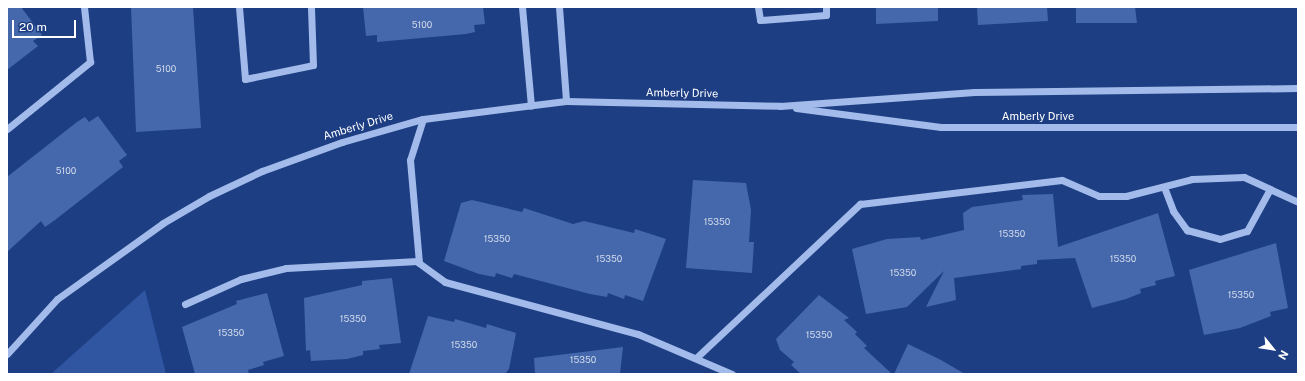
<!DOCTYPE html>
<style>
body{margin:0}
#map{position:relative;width:1305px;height:381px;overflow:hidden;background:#1d3e83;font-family:"Public Sans",sans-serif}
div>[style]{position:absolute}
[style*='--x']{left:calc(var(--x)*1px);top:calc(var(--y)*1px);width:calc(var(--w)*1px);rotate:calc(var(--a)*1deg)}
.green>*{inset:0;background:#3156a1}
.building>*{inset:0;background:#4568ac}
.minor>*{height:7px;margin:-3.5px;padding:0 3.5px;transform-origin:3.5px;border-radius:3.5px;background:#a3bbea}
span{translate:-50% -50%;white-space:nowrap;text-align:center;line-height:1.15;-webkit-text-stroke:3px #1d3e83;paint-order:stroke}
.number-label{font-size:9px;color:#d0d9ea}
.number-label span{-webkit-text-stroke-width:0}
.street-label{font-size:11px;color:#fff}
.frame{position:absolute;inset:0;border:8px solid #fff;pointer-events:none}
.north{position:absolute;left:1253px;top:329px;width:40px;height:40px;-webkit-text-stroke:3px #1d3e83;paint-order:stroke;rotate:120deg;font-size:11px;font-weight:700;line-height:16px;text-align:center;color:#fff}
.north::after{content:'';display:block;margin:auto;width:14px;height:18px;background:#fff;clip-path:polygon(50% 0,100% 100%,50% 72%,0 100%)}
.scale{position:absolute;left:12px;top:20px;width:64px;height:18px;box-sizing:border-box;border:2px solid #fff;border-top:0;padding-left:5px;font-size:12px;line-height:14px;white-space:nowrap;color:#fff;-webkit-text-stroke:3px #1d3e83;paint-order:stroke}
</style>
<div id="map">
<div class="green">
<div style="clip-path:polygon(145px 290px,166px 374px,51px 374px)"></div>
</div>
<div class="building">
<div style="clip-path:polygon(7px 7px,21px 7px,42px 35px,33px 41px,38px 46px,7px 70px)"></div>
<div style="clip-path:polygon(131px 7px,193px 7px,201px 128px,136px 132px)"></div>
<div style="clip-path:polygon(363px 7px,483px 7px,485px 24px,474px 25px,475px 32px,466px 34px,377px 42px,377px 35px,366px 36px)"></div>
<div style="clip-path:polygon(876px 7px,938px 7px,938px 21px,876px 24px)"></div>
<div style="clip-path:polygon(977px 7px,1047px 7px,1048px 21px,978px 25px)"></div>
<div style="clip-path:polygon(1076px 7px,1135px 7px,1137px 23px,1076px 23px)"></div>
<div style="clip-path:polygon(98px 116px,127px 155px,119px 161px,123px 167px,55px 220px,45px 227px,41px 221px,7px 252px,7px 177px,77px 122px,85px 117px,89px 122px)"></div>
<div style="clip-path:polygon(693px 180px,746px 183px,751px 210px,749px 242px,754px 242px,752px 273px,686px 268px)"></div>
<div style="clip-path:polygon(1053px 194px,1058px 247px,1158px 213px,1175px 276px,1155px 281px,1156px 285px,1140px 289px,1141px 293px,1126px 299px,1092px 308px,1075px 258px,1037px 260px,1037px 264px,1021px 266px,1021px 269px,954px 278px,956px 300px,926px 307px,944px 271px,907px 307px,866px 314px,852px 249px,887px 239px,920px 237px,921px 240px,964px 230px,963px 213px,972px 207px,1023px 200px,1022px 195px)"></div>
<div style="clip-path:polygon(472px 200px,522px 212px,524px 208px,573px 224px,584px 221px,634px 233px,635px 229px,666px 239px,643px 301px,625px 295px,624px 299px,608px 293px,607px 297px,590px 294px,514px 274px,512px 278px,496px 273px,495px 277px,479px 274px,444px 261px,461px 203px)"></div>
<div style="clip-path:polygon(1276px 243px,1288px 308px,1270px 312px,1271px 316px,1240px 328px,1204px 335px,1189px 270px)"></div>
<div style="clip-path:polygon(392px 278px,401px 343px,379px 345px,380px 349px,363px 351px,363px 355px,347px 359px,311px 361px,310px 350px,306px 351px,304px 298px,362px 285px,362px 281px)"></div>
<div style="clip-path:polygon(267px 293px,284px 356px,263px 362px,264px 365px,248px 370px,249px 374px,195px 374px,182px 327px,237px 304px,236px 301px)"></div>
<div style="clip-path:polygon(819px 295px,849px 318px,844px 320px,857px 332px,855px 334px,867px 346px,864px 348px,892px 374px,801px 374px,791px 365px,794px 362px,780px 350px,776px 339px)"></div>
<div style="clip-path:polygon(428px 316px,454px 322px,455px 319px,486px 328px,487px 324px,516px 333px,509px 369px,505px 374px,409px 374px)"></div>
<div style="clip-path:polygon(908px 344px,941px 360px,965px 374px,894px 374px)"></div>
<div style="clip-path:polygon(623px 347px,620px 374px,535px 374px,534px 358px)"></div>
</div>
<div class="minor">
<div style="--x:239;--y:7;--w:72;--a:85.2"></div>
<div style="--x:245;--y:79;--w:69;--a:-11.6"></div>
<div style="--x:313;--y:65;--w:58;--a:-92"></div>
<div style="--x:522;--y:7;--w:99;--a:84.8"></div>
<div style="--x:559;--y:7;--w:94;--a:85.7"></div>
<div style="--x:758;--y:7;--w:13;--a:81"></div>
<div style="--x:760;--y:20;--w:66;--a:-4.3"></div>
<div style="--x:826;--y:15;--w:8;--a:-90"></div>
<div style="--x:796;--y:108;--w:146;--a:7.5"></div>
<div style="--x:941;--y:127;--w:357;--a:0"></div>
<div style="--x:423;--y:119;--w:43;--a:107.6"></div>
<div style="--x:410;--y:160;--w:103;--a:85"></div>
<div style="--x:419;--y:263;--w:32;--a:36"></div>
<div style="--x:445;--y:282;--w:200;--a:15.1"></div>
<div style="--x:638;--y:334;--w:102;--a:23.1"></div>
<div style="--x:7;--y:129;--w:107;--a:-38.9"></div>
<div style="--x:90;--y:62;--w:55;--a:-96.2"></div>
<div style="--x:1164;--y:187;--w:26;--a:69"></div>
<div style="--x:1173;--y:211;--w:24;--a:54"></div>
<div style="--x:1187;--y:230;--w:34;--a:15"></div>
<div style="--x:1220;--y:239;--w:28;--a:-17"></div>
<div style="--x:1247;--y:231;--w:48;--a:-61.3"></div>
<div style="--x:185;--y:304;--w:61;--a:-24.1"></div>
<div style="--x:241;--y:279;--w:46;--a:-13.7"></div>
<div style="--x:286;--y:268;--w:132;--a:-3"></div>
<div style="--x:7;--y:354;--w:74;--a:-47.7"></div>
<div style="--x:57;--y:299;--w:130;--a:-35.6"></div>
<div style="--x:163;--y:223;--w:53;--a:-30.4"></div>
<div style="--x:209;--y:196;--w:59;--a:-25.3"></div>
<div style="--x:262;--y:171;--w:85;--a:-19.9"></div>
<div style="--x:342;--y:142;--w:84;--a:-15.9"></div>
<div style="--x:423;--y:119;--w:144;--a:-7.2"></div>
<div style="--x:566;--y:101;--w:214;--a:1.3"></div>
<div style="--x:780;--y:106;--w:195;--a:-4.1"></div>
<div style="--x:974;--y:92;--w:324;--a:-0.7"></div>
<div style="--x:697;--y:357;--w:224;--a:-43.2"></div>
<div style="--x:860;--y:204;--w:203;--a:-6.8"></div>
<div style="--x:1062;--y:180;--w:40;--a:23.4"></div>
<div style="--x:1099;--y:196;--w:27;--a:0"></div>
<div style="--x:1126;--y:196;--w:68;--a:-14.4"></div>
<div style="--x:1192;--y:179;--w:52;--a:-2.2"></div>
<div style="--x:1244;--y:177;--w:60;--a:24.8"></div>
</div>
<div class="number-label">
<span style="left:422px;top:25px">5100</span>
<span style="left:166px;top:69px">5100</span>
<span style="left:66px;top:171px">5100</span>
<span style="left:717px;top:222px">15350</span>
<span style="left:1012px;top:234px">15350</span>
<span style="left:497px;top:239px">15350</span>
<span style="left:609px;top:259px">15350</span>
<span style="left:1123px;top:259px">15350</span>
<span style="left:903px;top:273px">15350</span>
<span style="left:1241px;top:295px">15350</span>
<span style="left:353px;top:319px">15350</span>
<span style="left:231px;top:333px">15350</span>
<span style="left:819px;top:335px">15350</span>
<span style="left:464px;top:345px">15350</span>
<span style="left:583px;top:360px">15350</span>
</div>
<div class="street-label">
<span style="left:682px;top:93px;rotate:1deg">Amberly Drive</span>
<span style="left:1038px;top:116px">Amberly Drive</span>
<span style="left:358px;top:126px;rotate:-17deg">Amberly Drive</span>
</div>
<div class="frame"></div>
<div class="north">N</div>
<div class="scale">20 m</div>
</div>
